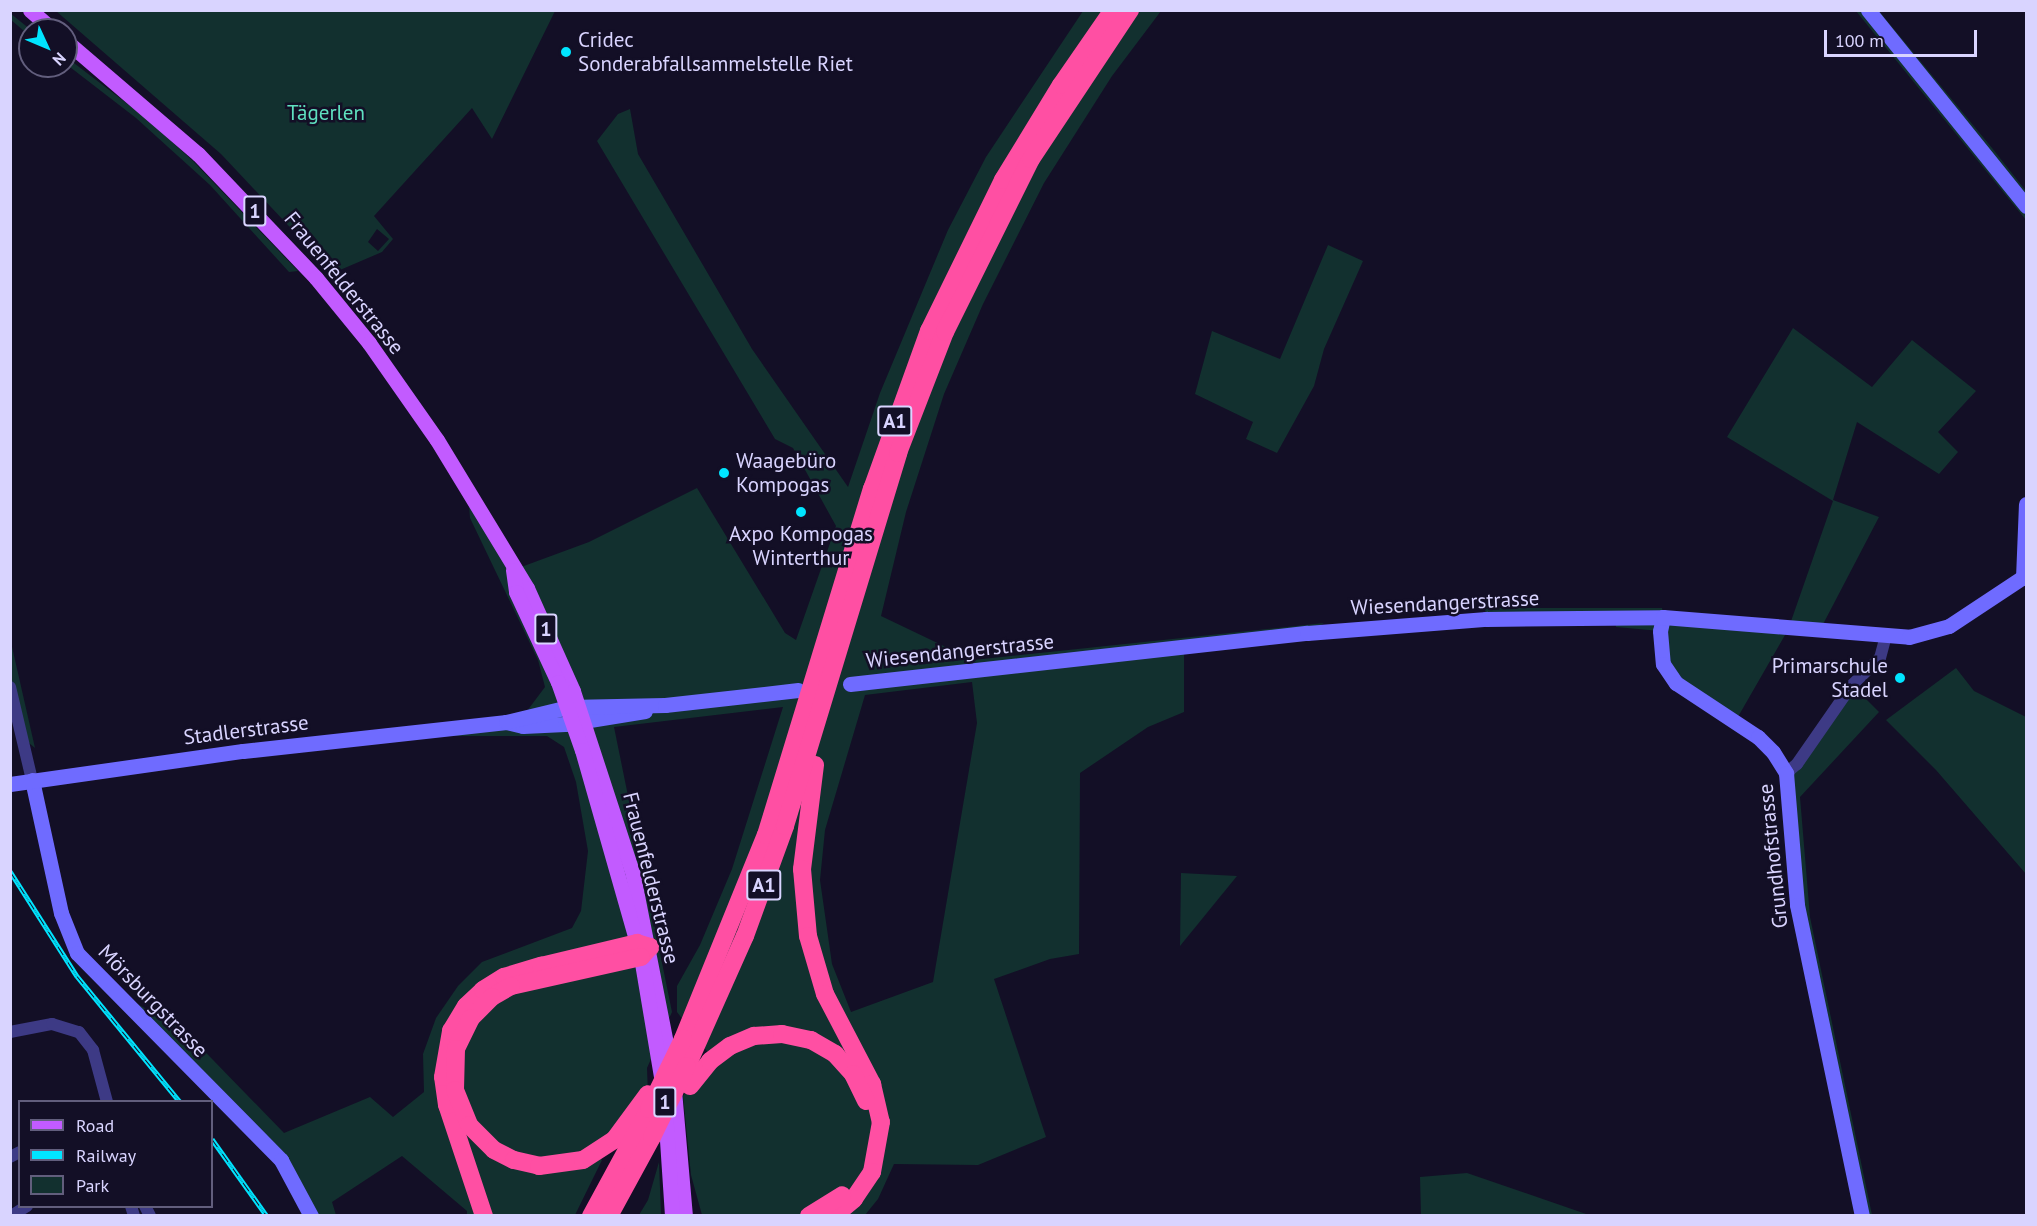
<!DOCTYPE html>
<meta charset="utf-8">
<style>
body{margin:0}
#map{position:relative;width:2037px;height:1226px;overflow:hidden;background:#130f26;font-family:"PT Sans",sans-serif}
div>[style]{position:absolute}
[style*='--x']{left:calc(var(--x)*1px);top:calc(var(--y)*1px);width:calc(var(--w)*1px);rotate:calc(var(--a)*1deg)}
.green>*{inset:0;background:#12302f}
.street>*{height:12px;margin:-6px;padding:0 6px;transform-origin:6px;border-radius:6px;background:#3d3a85}
.secondary>*{height:15px;margin:-7.5px;padding:0 7.5px;transform-origin:7.5px;border-radius:7.5px;background:#6f6bff}
.primary>*{height:15px;margin:-7.5px;padding:0 7.5px;transform-origin:7.5px;border-radius:7.5px;background:#c25bff}
.highway>*{height:18px;margin:-9px;padding:0 9px;transform-origin:9px;border-radius:9px;background:#ff4fa3}
.rail>*{height:5px;margin-top:-2.5px;transform-origin:0;background:repeating-linear-gradient(90deg,#130f26 0 9px,#00e5ff 0 18px);box-sizing:border-box;border-block:2px solid #00e5ff}
.highway-bridge>*{height:18px;margin:-9px;padding:0 9px;transform-origin:9px;border-radius:9px;background:#ff4fa3}
.dots>*{width:16px;height:16px;translate:-50% -50%;box-sizing:border-box;border:3px solid #130f26;border-radius:50%}
span{translate:-50% -50%;white-space:nowrap;text-align:center;line-height:1.15;-webkit-text-stroke:5px #130f26;paint-order:stroke}
.shield-label span{padding:2px 4px;background:#130f26;border:2px solid;border-radius:4px;-webkit-text-stroke-width:0}
.shield-label{font-size:20px;color:#d9d4ff;font-weight:700}
.poi-label{font-size:21px;color:#d9d4ff}
.left{translate:0 -50%;text-align:left}
.right{translate:-100% -50%;text-align:right}
.park-label{font-size:21px;color:#5fe0c0}
.street-label{font-size:21px;color:#d9d4ff}
.frame{position:absolute;inset:0;border:12px solid #d9d4ff;pointer-events:none}
.legend{position:absolute;left:18px;top:1100px;width:195px;height:108px;box-sizing:border-box;background:#130f26;border:2px solid #625e7d;margin:0;padding:8px 10px;list-style:none;font-size:18px;color:#d9d4ff}
.legend li{display:flex;align-items:center;gap:12px;height:30px}
.legend b{width:30px;border:2px solid #625e7d}
.north{position:absolute;left:18px;top:18px;width:60px;height:60px;box-sizing:border-box;background:#130f26;border:2px solid #625e7d;border-radius:50%;rotate:134deg;font-size:16px;font-weight:700;line-height:24px;text-align:center;color:#d9d4ff}
.north::after{content:'';display:block;margin:auto;width:21px;height:27px;background:#00e5ff;clip-path:polygon(50% 0,100% 100%,50% 72%,0 100%)}
.scale{position:absolute;left:1824px;top:30px;width:153px;height:27px;box-sizing:border-box;border:3px solid #d9d4ff;border-top:0;padding-left:8px;font-size:18px;line-height:21px;white-space:nowrap;color:#d9d4ff;-webkit-text-stroke:4px #130f26;paint-order:stroke}
</style>
<div id="map">
<div class="green">
<div style="clip-path:polygon(evenodd,56px 11px,555px 11px,492px 139px,472px 108px,374px 216px,393px 239px,382px 252px,333px 273px,221px 154px,56px 11px,377px 229px,389px 239px,378px 251px,368px 242px,377px 229px)"></div>
<div style="clip-path:polygon(evenodd,1083px 11px,1161px 11px,1112px 76px,1044px 183px,983px 304px,944px 394px,906px 512px,881px 616px,973px 660px,1324px 623px,1307px 633px,1184px 648px,1184px 712px,1148px 727px,1080px 773px,1079px 954px,1050px 959px,994px 979px,1046px 1137px,978px 1165px,894px 1164px,878px 1199px,865px 1215px,702px 1215px,691px 1175px,683px 1096px,709px 1054px,677px 1012px,677px 986px,700px 945px,732px 869px,783px 707px,614px 727px,672px 1012px,647px 1068px,648px 1094px,595px 1154px,602px 1160px,575px 1215px,467px 1215px,467px 1211px,402px 1156px,332px 1202px,336px 1215px,311px 1215px,297px 1187px,128px 999px,182px 1028px,284px 1133px,370px 1097px,393px 1117px,424px 1092px,423px 1054px,436px 1018px,458px 986px,482px 962px,572px 928px,581px 911px,588px 851px,576px 782px,564px 747px,547px 736px,441px 736px,524px 715px,545px 687px,538px 660px,470px 518px,468px 493px,513px 570px,589px 542px,697px 488px,785px 633px,796px 640px,836px 526px,793px 448px,775px 439px,597px 141px,618px 114px,630px 109px,638px 154px,752px 349px,848px 487px,880px 393px,948px 230px,986px 157px,1083px 11px,972px 682px,977px 723px,933px 982px,851px 1012px,832px 964px,820px 880px,825px 830px,865px 695px,972px 682px)"></div>
<div style="clip-path:polygon(1856px 11px,1879px 11px,1992px 148px,2026px 191px,2026px 220px)"></div>
<div style="clip-path:polygon(10px 13px,31px 30px,30px 36px,11px 20px)"></div>
<div style="clip-path:polygon(66px 57px,142px 115px,193px 161px,298px 271px,289px 272px,210px 185px,136px 118px,66px 64px)"></div>
<div style="clip-path:polygon(1328px 245px,1363px 261px,1324px 349px,1314px 386px,1277px 453px,1246px 439px,1253px 422px,1195px 394px,1212px 331px,1280px 359px)"></div>
<div style="clip-path:polygon(1793px 328px,1872px 387px,1912px 340px,1976px 391px,1938px 432px,1958px 452px,1939px 474px,1857px 422px,1833px 500px,1879px 517px,1820px 630px,1789px 628px,1735px 722px,1676px 683px,1660px 631px,1616px 627px,1615px 618px,1486px 619px,1485px 608px,1662px 608px,1664px 617px,1789px 627px,1833px 501px,1727px 437px)"></div>
<div style="clip-path:polygon(10px 638px,35px 748px,29px 743px,11px 693px)"></div>
<div style="clip-path:polygon(1956px 668px,1974px 691px,2026px 717px,2026px 874px,1936px 770px,1886px 720px)"></div>
<div style="clip-path:polygon(1852px 685px,1879px 712px,1800px 797px,1810px 917px,1872px 1215px,1862px 1215px,1811px 970px,1786px 773px)"></div>
<div style="clip-path:polygon(1181px 873px,1237px 876px,1180px 946px)"></div>
<div style="clip-path:polygon(659px 1162px,661px 1215px,639px 1215px,648px 1200px)"></div>
<div style="clip-path:polygon(1467px 1173px,1589px 1215px,1421px 1215px,1420px 1177px)"></div>
</div>
<div class="street">
<div style="--x:10;--y:687;--w:96;--a:76.7"></div>
<div style="--x:1786;--y:773;--w:14;--a:-39"></div>
<div style="--x:1797;--y:764;--w:96;--a:-55.2"></div>
<div style="--x:1852;--y:685;--w:39;--a:-44"></div>
<div style="--x:1880;--y:658;--w:23;--a:-75"></div>
<div style="--x:10;--y:1032;--w:43;--a:-10.8"></div>
<div style="--x:52;--y:1024;--w:28;--a:17"></div>
<div style="--x:79;--y:1032;--w:23;--a:52"></div>
<div style="--x:93;--y:1050;--w:54;--a:74.9"></div>
<div style="--x:10;--y:1157;--w:11;--a:-27"></div>
<div style="--x:131;--y:1206;--w:10;--a:73"></div>
<div style="--x:145;--y:1206;--w:11;--a:63"></div>
<div style="--x:11;--y:1216;--w:19;--a:-32"></div>
</div>
<div class="secondary">
<div style="--x:1868;--y:10;--w:252;--a:51.1"></div>
<div style="--x:2023;--y:578;--w:74;--a:-87.7"></div>
<div style="--x:1663;--y:617;--w:14;--a:102"></div>
<div style="--x:1660;--y:631;--w:33;--a:85"></div>
<div style="--x:1663;--y:664;--w:23;--a:56"></div>
<div style="--x:1676;--y:683;--w:98;--a:33.4"></div>
<div style="--x:1758;--y:737;--w:21;--a:45"></div>
<div style="--x:1773;--y:752;--w:25;--a:58"></div>
<div style="--x:1786;--y:773;--w:132;--a:85.2"></div>
<div style="--x:1797;--y:905;--w:318;--a:78.2"></div>
<div style="--x:850;--y:684;--w:460;--a:-6.4"></div>
<div style="--x:1307;--y:633;--w:180;--a:-4.5"></div>
<div style="--x:1486;--y:619;--w:177;--a:-0.6"></div>
<div style="--x:1663;--y:617;--w:247;--a:4.6"></div>
<div style="--x:1909;--y:637;--w:41;--a:-15.4"></div>
<div style="--x:1949;--y:626;--w:92;--a:-33.5"></div>
<div style="--x:506;--y:722;--w:17;--a:13"></div>
<div style="--x:523;--y:726;--w:42;--a:-2.7"></div>
<div style="--x:565;--y:724;--w:81;--a:-9.2"></div>
<div style="--x:32;--y:780;--w:136;--a:77.7"></div>
<div style="--x:61;--y:913;--w:43;--a:68.2"></div>
<div style="--x:77;--y:953;--w:291;--a:45.4"></div>
<div style="--x:281;--y:1160;--w:64;--a:61.8"></div>
<div style="--x:10;--y:784;--w:235;--a:-8.1"></div>
<div style="--x:243;--y:751;--w:265;--a:-6.3"></div>
<div style="--x:506;--y:722;--w:64;--a:-13.6"></div>
<div style="--x:568;--y:707;--w:97;--a:-1.2"></div>
<div style="--x:665;--y:705;--w:134;--a:-6.4"></div>
</div>
<div class="primary">
<div style="--x:30;--y:10;--w:30;--a:41"></div>
<div style="--x:66;--y:41;--w:174;--a:40.6"></div>
<div style="--x:198;--y:154;--w:171;--a:46.4"></div>
<div style="--x:316;--y:278;--w:84;--a:50.8"></div>
<div style="--x:369;--y:343;--w:118;--a:55"></div>
<div style="--x:437;--y:440;--w:173;--a:58.7"></div>
<div style="--x:527;--y:588;--w:113;--a:65.9"></div>
<div style="--x:573;--y:691;--w:194;--a:71.9"></div>
<div style="--x:633;--y:875;--w:208;--a:78.9"></div>
<div style="--x:673;--y:1079;--w:138;--a:85"></div>
<div style="--x:513;--y:570;--w:22;--a:82"></div>
<div style="--x:516;--y:592;--w:99;--a:65"></div>
<div style="--x:558;--y:682;--w:72;--a:70.6"></div>
<div style="--x:582;--y:750;--w:215;--a:74.1"></div>
<div style="--x:641;--y:957;--w:140;--a:80.5"></div>
<div style="--x:664;--y:1095;--w:121;--a:86.2"></div>
</div>
<div class="highway">
<div style="--x:815;--y:765;--w:105;--a:97.1"></div>
<div style="--x:802;--y:869;--w:67;--a:84.9"></div>
<div style="--x:808;--y:936;--w:60;--a:73.7"></div>
<div style="--x:825;--y:994;--w:102;--a:62.4"></div>
<div style="--x:872;--y:1084;--w:39;--a:77"></div>
<div style="--x:881;--y:1122;--w:51;--a:100.2"></div>
<div style="--x:872;--y:1172;--w:32;--a:124"></div>
<div style="--x:854;--y:1199;--w:26;--a:140"></div>
<div style="--x:683;--y:1039;--w:220;--a:-67.9"></div>
<div style="--x:766;--y:835;--w:362;--a:-73"></div>
<div style="--x:872;--y:489;--w:168;--a:-70.2"></div>
<div style="--x:929;--y:331;--w:168;--a:-63.9"></div>
<div style="--x:1003;--y:180;--w:111;--a:-58.6"></div>
<div style="--x:1061;--y:85;--w:91;--a:-55.3"></div>
<div style="--x:687;--y:1066;--w:142;--a:-66"></div>
<div style="--x:745;--y:936;--w:117;--a:-70"></div>
<div style="--x:785;--y:826;--w:390;--a:-73.1"></div>
<div style="--x:898;--y:453;--w:130;--a:-68.8"></div>
<div style="--x:945;--y:332;--w:193;--a:-63.6"></div>
<div style="--x:1031;--y:159;--w:179;--a:-56.4"></div>
<div style="--x:690;--y:1086;--w:32;--a:-51"></div>
<div style="--x:710;--y:1061;--w:25;--a:-37"></div>
<div style="--x:730;--y:1046;--w:26;--a:-23"></div>
<div style="--x:754;--y:1036;--w:28;--a:-4"></div>
<div style="--x:782;--y:1034;--w:30;--a:12"></div>
<div style="--x:811;--y:1040;--w:28;--a:30"></div>
<div style="--x:835;--y:1054;--w:27;--a:48"></div>
<div style="--x:853;--y:1074;--w:30;--a:64"></div>
<div style="--x:484;--y:1216;--w:117;--a:-108.4"></div>
<div style="--x:447;--y:1105;--w:28;--a:-98"></div>
<div style="--x:443;--y:1077;--w:47;--a:-80.1"></div>
<div style="--x:451;--y:1031;--w:29;--a:-59"></div>
<div style="--x:466;--y:1006;--w:23;--a:-43"></div>
<div style="--x:483;--y:990;--w:25;--a:-32"></div>
<div style="--x:504;--y:977;--w:39;--a:-17"></div>
<div style="--x:541;--y:966;--w:99;--a:-13.5"></div>
<div style="--x:637;--y:943;--w:14;--a:17"></div>
<div style="--x:650;--y:947;--w:13;--a:132"></div>
<div style="--x:641;--y:957;--w:133;--a:167.4"></div>
<div style="--x:511;--y:986;--w:22;--a:150"></div>
<div style="--x:492;--y:997;--w:30;--a:135"></div>
<div style="--x:471;--y:1018;--w:34;--a:116"></div>
<div style="--x:456;--y:1049;--w:41;--a:91.4"></div>
<div style="--x:455;--y:1090;--w:38;--a:68"></div>
<div style="--x:469;--y:1125;--w:35;--a:45"></div>
<div style="--x:494;--y:1150;--w:22;--a:27"></div>
<div style="--x:514;--y:1160;--w:26;--a:13"></div>
<div style="--x:539;--y:1166;--w:44;--a:-7.8"></div>
<div style="--x:583;--y:1160;--w:37;--a:-33"></div>
<div style="--x:614;--y:1140;--w:57;--a:-53.5"></div>
<div style="--x:591;--y:1216;--w:119;--a:-61.5"></div>
<div style="--x:609;--y:1216;--w:90;--a:-61.4"></div>
<div style="--x:809;--y:1216;--w:39;--a:-32"></div>
</div>
<div class="rail">
<div style="--x:10;--y:871;--w:125;--a:57.5"></div>
<div style="--x:77;--y:976;--w:163;--a:50.7"></div>
<div style="--x:212;--y:1139;--w:95;--a:54.5"></div>
</div>
<div class="highway-bridge">
<div style="--x:649;--y:1109;--w:78;--a:-64.1"></div>
<div style="--x:652;--y:1137;--w:79;--a:-63.8"></div>
</div>
<div class="dots">
<div style="left:566px;top:52px;background:#00e5ff"></div>
<div style="left:724px;top:473px;background:#00e5ff"></div>
<div style="left:801px;top:512px;background:#00e5ff"></div>
<div style="left:1900px;top:678px;background:#00e5ff"></div>
</div>
<div class="shield-label">
<span style="left:255px;top:211px">1</span>
<span style="left:895px;top:421px">A1</span>
<span style="left:546px;top:629px">1</span>
<span style="left:764px;top:885px">A1</span>
<span style="left:665px;top:1102px">1</span>
</div>
<div class="poi-label">
<span class="left" style="left:578px;top:52px">Cridec<br>Sonderabfallsammelstelle Riet</span>
<span class="left" style="left:736px;top:473px">Waagebüro<br>Kompogas</span>
<span style="left:801px;top:546px">Axpo Kompogas<br>Winterthur</span>
<span class="right" style="left:1888px;top:678px">Primarschule<br>Stadel</span>
</div>
<div class="park-label">
<span style="left:326px;top:113px">Tägerlen</span>
</div>
<div class="street-label">
<span style="left:344px;top:283px;rotate:51deg">Frauenfelderstrasse</span>
<span style="left:1445px;top:603px;rotate:-3deg">Wiesendangerstrasse</span>
<span style="left:960px;top:651px;rotate:-6deg">Wiesendangerstrasse</span>
<span style="left:246px;top:730px;rotate:-7deg">Stadlerstrasse</span>
<span style="left:1773px;top:856px;rotate:-96deg">Grundhofstrasse</span>
<span style="left:651px;top:878px;rotate:76deg">Frauenfelderstrasse</span>
<span style="left:153px;top:1001px;rotate:46deg">Mörsburgstrasse</span>
</div>
<div class="frame"></div>
<ul class="legend">
<li><b style="height:8px;background:#c25bff"></b>Road</li>
<li><b style="height:8px;background:#00e5ff"></b>Railway</li>
<li><b style="height:16px;background:#12302f"></b>Park</li>
</ul>
<div class="north">N</div>
<div class="scale">100 m</div>
</div>
